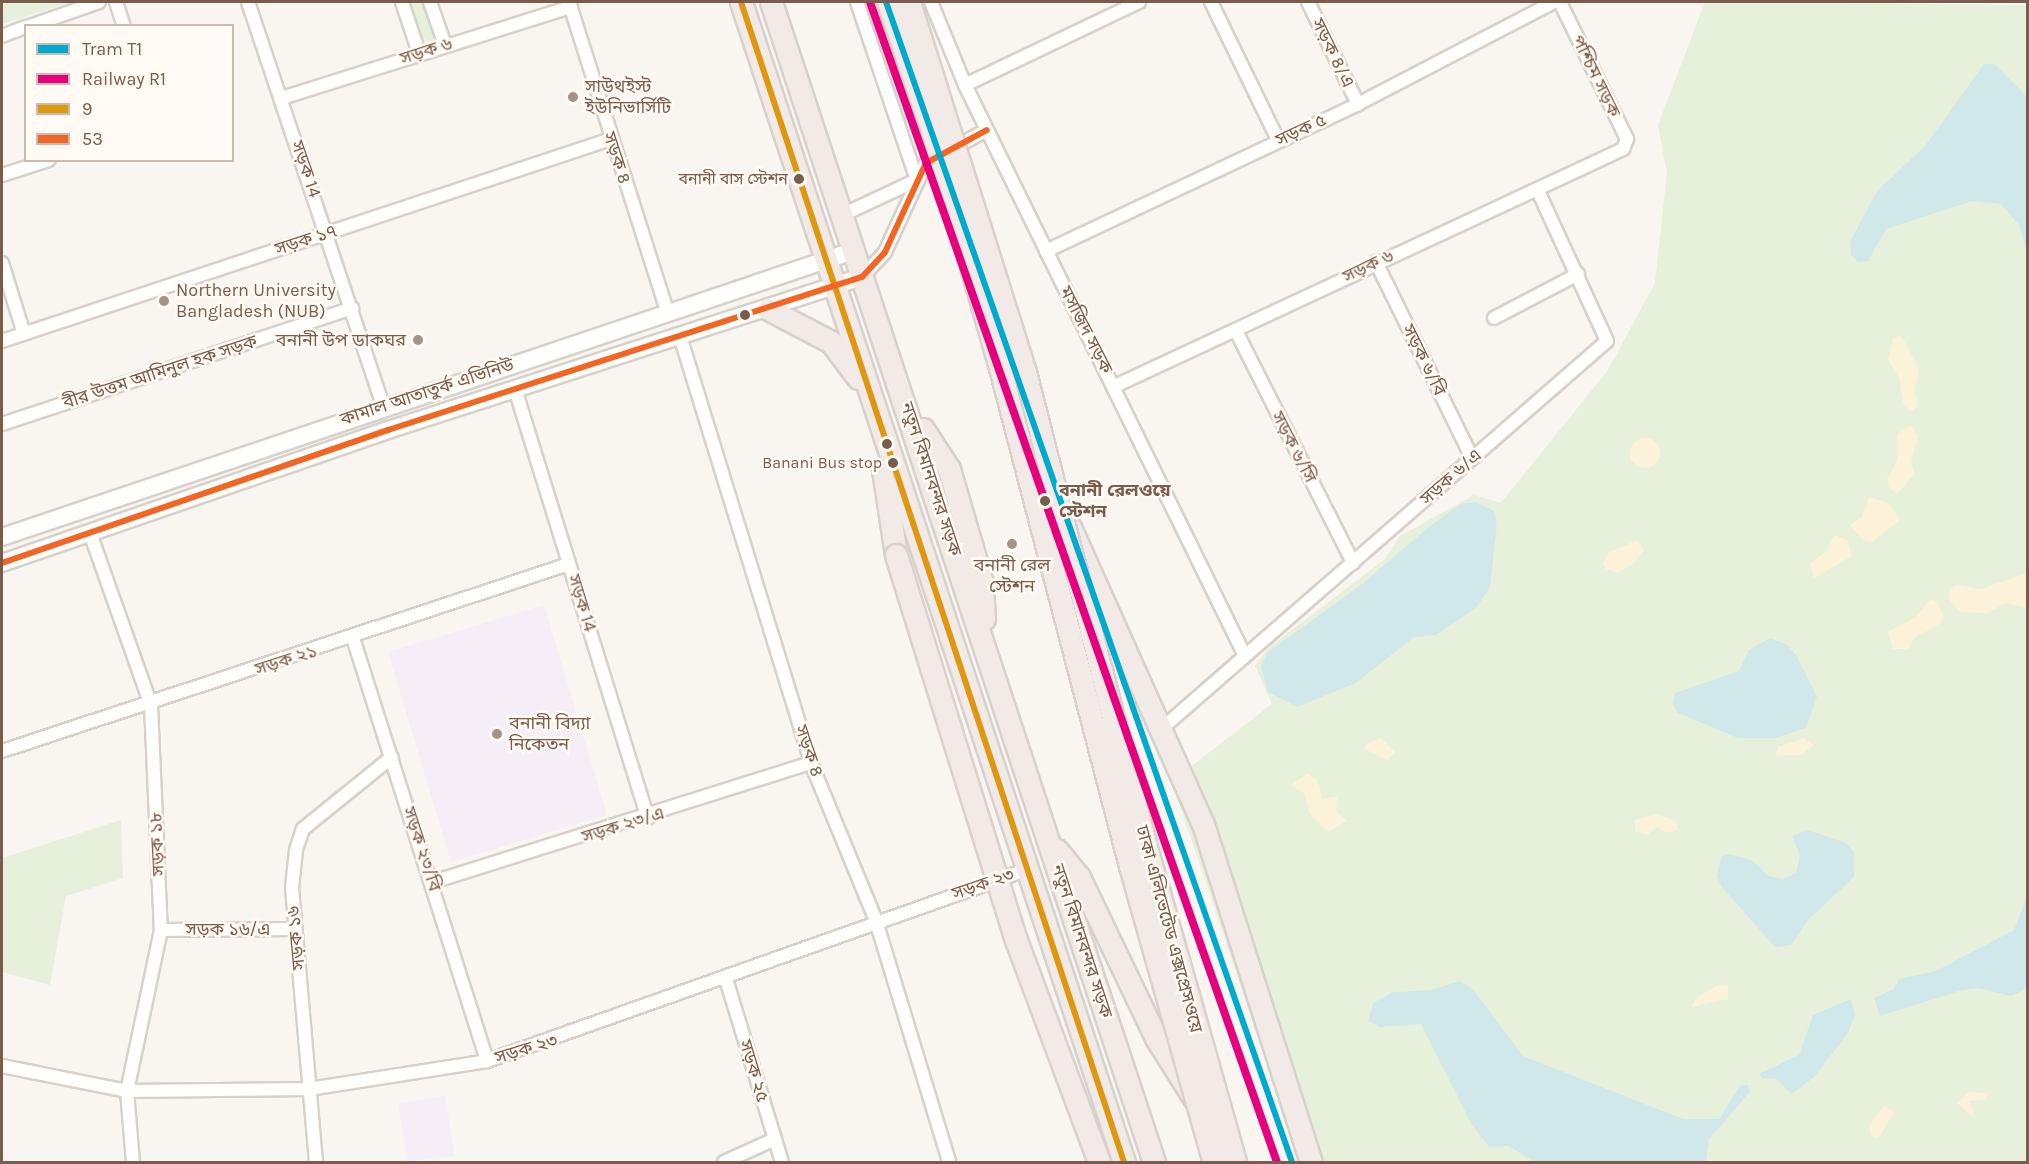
<!DOCTYPE html>
<meta charset="utf-8">
<style>
body{margin:0}
#map{position:relative;width:2029px;height:1164px;overflow:hidden;background:#f9f5f0;font-family:Karla,"Noto Sans Bengali",sans-serif}
div>[style]{position:absolute}
[style*='--x']{left:calc(var(--x)*1px);top:calc(var(--y)*1px);width:calc(var(--w)*1px);rotate:calc(var(--a)*1deg)}
.education>*{inset:0;background:#f6eef6}
.green>*{inset:0;background:#e7f0db}
.sand>*{inset:0;background:#fbf2d9}
.round{border-radius:50%}
.water>*{inset:0;background:#d0e8ea}
.roads{filter:drop-shadow(2px 0 #d7d1cb) drop-shadow(-2px 0 #d7d1cb) drop-shadow(0 2px #d7d1cb) drop-shadow(0 -2px #d7d1cb)}
.street>*{height:12px;margin:-6px;padding:0 6px;transform-origin:6px;border-radius:6px;background:#fefefd}
.secondary>*{height:16px;margin:-8px;padding:0 8px;transform-origin:8px;border-radius:8px;background:#fefefd}
.highway>*{height:21px;margin:-10.5px;padding:0 10.5px;transform-origin:10.5px;border-radius:10.5px;background:#f2eae7}
.bridges{filter:drop-shadow(2px 0 #dad1cc) drop-shadow(-2px 0 #dad1cc) drop-shadow(0 2px #dad1cc) drop-shadow(0 -2px #dad1cc)}
.highway-bridge>*{height:21px;margin:-10.5px;padding:0 10.5px;transform-origin:10.5px;border-radius:10.5px;background:#f2eae7}
.bus-1>*{height:6px;margin:-3px;padding:0 3px;transform-origin:3px;border-radius:3px;background:#de970f}
.bus-2>*{height:6px;margin:-3px;padding:0 3px;transform-origin:3px;border-radius:3px;background:#f26522}
.rail-1>*{height:8px;margin:-4px;padding:0 4px;transform-origin:4px;border-radius:4px;background:#e5007d}
.tram-1>*{height:6px;margin:-3px;padding:0 3px;transform-origin:3px;border-radius:3px;background:#00a9ce}
.dots>*{width:16px;height:16px;translate:-50% -50%;box-sizing:border-box;border:3px solid #fffaf3;border-radius:50%}
span{translate:-50% -50%;white-space:nowrap;text-align:center;line-height:1.15;-webkit-text-stroke:5px #fffaf3;paint-order:stroke}
.bus-label{font-size:16px;color:#7a5c4d}
.right{translate:-100% -50%;text-align:right}
.street-label{font-size:18px;color:#7a5c4d}
.poi-label{font-size:18px;color:#7a5c4d}
.left{translate:0 -50%;text-align:left}
.stop-label{font-size:18px;color:#7a5c4d;font-weight:700}
.frame{position:absolute;inset:0;border:3px solid #7a5c4d;pointer-events:none}
.legend{position:absolute;left:24px;top:24px;width:210px;height:138px;box-sizing:border-box;background:#fffaf3;border:2px solid #cabbb1;margin:0;padding:8px 10px;list-style:none;font-size:18px;color:#7a5c4d}
.legend li{display:flex;align-items:center;gap:12px;height:30px}
.legend b{width:30px;border:2px solid #cabbb1}
</style>
<div id="map">
<div class="education">
<div style="clip-path:polygon(544px 605px,607px 815px,451px 862px,388px 652px)"></div>
<div style="clip-path:polygon(445px 1095px,455px 1156px,408px 1162px,398px 1104px)"></div>
</div>
<div class="green">
<div style="clip-path:polygon(2px 2px,73px 2px,2px 24px)"></div>
<div style="clip-path:polygon(402px 2px,430px 2px,445px 45px,419px 53px)"></div>
<div style="clip-path:polygon(1705px 2px,2027px 5px,2027px 1162px,1300px 1162px,1176px 794px,1189px 768px,1272px 704px,1255px 666px,1267px 649px,1385px 559px,1400px 536px,1474px 495px,1501px 503px,1608px 370px,1655px 283px,1667px 173px,1658px 125px)"></div>
<div style="clip-path:polygon(121px 820px,123px 878px,66px 896px,50px 985px,2px 972px,2px 858px)"></div>
</div>
<div class="sand">
<div style="clip-path:polygon(1901px 335px,1919px 370px,1915px 391px,1918px 406px,1912px 412px,1904px 406px,1899px 378px,1888px 360px,1893px 338px)"></div>
<div style="clip-path:polygon(1911px 425px,1918px 436px,1911px 462px,1915px 473px,1898px 493px,1889px 488px,1887px 479px,1897px 460px,1897px 435px)"></div>
<div class="round" style="left:1630px;top:438px;width:30px;height:30px"></div>
<div style="clip-path:polygon(1869px 497px,1889px 503px,1900px 520px,1872px 542px,1863px 540px,1850px 525px,1862px 517px)"></div>
<div style="clip-path:polygon(1834px 535px,1847px 540px,1852px 556px,1814px 578px,1810px 564px,1827px 551px)"></div>
<div style="clip-path:polygon(1638px 540px,1644px 550px,1634px 563px,1618px 573px,1606px 569px,1603px 563px,1609px 552px)"></div>
<div style="clip-path:polygon(2027px 573px,2027px 608px,2006px 603px,1988px 613px,1960px 612px,1948px 598px,1950px 589px,1956px 585px,1981px 589px)"></div>
<div style="clip-path:polygon(1930px 600px,1936px 601px,1943px 614px,1941px 623px,1915px 637px,1908px 649px,1893px 649px,1888px 632px,1916px 617px)"></div>
<div style="clip-path:polygon(1381px 738px,1395px 752px,1387px 760px,1365px 749px,1366px 744px)"></div>
<div style="clip-path:polygon(1804px 738px,1814px 745px,1801px 755px,1776px 755px,1778px 747px)"></div>
<div style="clip-path:polygon(1307px 774px,1317px 780px,1323px 799px,1337px 796px,1336px 811px,1347px 821px,1328px 832px,1309px 813px,1305px 794px,1291px 785px)"></div>
<div style="clip-path:polygon(1657px 814px,1676px 821px,1678px 830px,1668px 833px,1657px 827px,1647px 835px,1635px 831px,1635px 820px)"></div>
<div style="clip-path:polygon(1720px 984px,1728px 985px,1728px 999px,1692px 1007px,1697px 997px)"></div>
<div style="clip-path:polygon(1969px 1092px,1988px 1093px,1985px 1100px,1970px 1101px,1975px 1118px,1957px 1103px)"></div>
<div style="clip-path:polygon(1884px 1106px,1894px 1112px,1878px 1139px,1871px 1136px,1869px 1126px)"></div>
</div>
<div class="water">
<div style="clip-path:polygon(1984px 64px,1995px 64px,2027px 97px,2027px 252px,2019px 225px,2001px 204px,1972px 201px,1886px 229px,1868px 261px,1858px 262px,1851px 255px,1850px 242px,1877px 191px,1925px 146px)"></div>
<div style="clip-path:polygon(1476px 502px,1494px 511px,1497px 524px,1490px 587px,1477px 607px,1436px 635px,1414px 637px,1356px 683px,1297px 707px,1268px 692px,1261px 666px,1267px 653px,1362px 584px,1430px 526px,1461px 504px)"></div>
<div style="clip-path:polygon(1770px 638px,1786px 644px,1796px 655px,1817px 697px,1806px 728px,1775px 738px,1738px 738px,1678px 713px,1673px 704px,1675px 693px,1739px 671px,1749px 650px)"></div>
<div style="clip-path:polygon(1807px 830px,1846px 843px,1854px 852px,1854px 877px,1808px 920px,1791px 945px,1775px 947px,1721px 886px,1717px 876px,1721px 857px,1730px 854px,1753px 861px,1769px 876px,1782px 879px,1796px 873px,1800px 855px,1792px 836px)"></div>
<div style="clip-path:polygon(2027px 896px,2027px 986px,2022px 991px,2011px 996px,1978px 988px,1962px 990px,1880px 1016px,1874px 998px,1894px 989px,1899px 979px,1936px 971px,2014px 930px)"></div>
<div style="clip-path:polygon(1460px 981px,1472px 988px,1523px 1056px,1683px 1119px,1719px 1119px,1741px 1085px,1748px 1085px,1750px 1092px,1709px 1139px,1706px 1162px,1534px 1162px,1509px 1146px,1489px 1147px,1472px 1125px,1421px 1024px,1380px 1027px,1368px 1021px,1373px 1003px,1393px 992px,1431px 990px)"></div>
<div style="clip-path:polygon(1851px 999px,1855px 1015px,1848px 1033px,1814px 1077px,1792px 1094px,1776px 1079px,1762px 1078px,1759px 1074px,1799px 1055px,1813px 1015px)"></div>
</div>
<div class="roads">
<div class="street">
<div style="--x:116;--y:2;--w:25;--a:72"></div>
<div style="--x:248;--y:2;--w:426;--a:71.5"></div>
<div style="--x:402;--y:2;--w:54;--a:71.6"></div>
<div style="--x:430;--y:2;--w:46;--a:70.8"></div>
<div style="--x:569;--y:2;--w:328;--a:72.4"></div>
<div style="--x:857;--y:2;--w:188;--a:71.4"></div>
<div style="--x:931;--y:2;--w:90;--a:67.7"></div>
<div style="--x:965;--y:85;--w:636;--a:63.88"></div>
<div style="--x:1211;--y:2;--w:153;--a:64.1"></div>
<div style="--x:1308;--y:2;--w:114;--a:63.9"></div>
<div style="--x:30;--y:26;--w:73;--a:-19.2"></div>
<div style="--x:2;--y:36;--w:26;--a:-21"></div>
<div style="--x:965;--y:85;--w:193;--a:-25.5"></div>
<div style="--x:282;--y:98;--w:303;--a:-17.5"></div>
<div style="--x:2;--y:175;--w:49;--a:-17.7"></div>
<div style="--x:840;--y:216;--w:85;--a:-25.1"></div>
<div style="--x:1046;--y:251;--w:345;--a:-25.2"></div>
<div style="--x:1358;--y:104;--w:221;--a:-27.5"></div>
<div style="--x:1376;--y:262;--w:218;--a:63.9"></div>
<div style="--x:2;--y:263;--w:74;--a:72.8"></div>
<div style="--x:862;--y:277;--w:34;--a:-47"></div>
<div style="--x:885;--y:252;--w:98;--a:-65.3"></div>
<div style="--x:926;--y:163;--w:69;--a:-28.4"></div>
<div style="--x:1494;--y:318;--w:95;--a:-27.6"></div>
<div style="--x:1236;--y:331;--w:260;--a:63.2"></div>
<div style="--x:680;--y:336;--w:447;--a:72.9"></div>
<div style="--x:811;--y:763;--w:171;--a:67.6"></div>
<div style="--x:876;--y:921;--w:252;--a:73.1"></div>
<div style="--x:2;--y:341;--w:642;--a:-18.35"></div>
<div style="--x:1115;--y:386;--w:561;--a:-25.01"></div>
<div style="--x:1623;--y:149;--w:11;--a:-68"></div>
<div style="--x:1627;--y:139;--w:153;--a:-116.1"></div>
<div style="--x:515;--y:389;--w:449;--a:72.8"></div>
<div style="--x:2;--y:424;--w:369;--a:-18.3"></div>
<div style="--x:90;--y:533;--w:182;--a:70.5"></div>
<div style="--x:151;--y:705;--w:225;--a:87.5"></div>
<div style="--x:161;--y:930;--w:165;--a:101.9"></div>
<div style="--x:127;--y:1091;--w:71;--a:85.2"></div>
<div style="--x:353;--y:638;--w:444;--a:72.4"></div>
<div style="--x:1167;--y:724;--w:583;--a:-41.04"></div>
<div style="--x:1607;--y:341;--w:167;--a:-114.7"></div>
<div style="--x:2;--y:751;--w:597;--a:-18.25"></div>
<div style="--x:433;--y:882;--w:396;--a:-17.5"></div>
<div style="--x:161;--y:930;--w:134;--a:-0.4"></div>
<div style="--x:726;--y:979;--w:191;--a:73"></div>
<div style="--x:2;--y:1066;--w:127;--a:11.3"></div>
<div style="--x:127;--y:1091;--w:182;--a:-0.6"></div>
<div style="--x:309;--y:1089;--w:180;--a:-8.9"></div>
<div style="--x:487;--y:1061;--w:572;--a:-19.51"></div>
<div style="--x:316;--y:1162;--w:275;--a:-95"></div>
<div style="--x:292;--y:888;--w:38;--a:-84"></div>
<div style="--x:296;--y:850;--w:22;--a:-72"></div>
<div style="--x:303;--y:829;--w:114;--a:-39"></div>
<div style="--x:724;--y:1162;--w:56;--a:-24.3"></div>
</div>
<div class="secondary">
<div style="--x:2;--y:537;--w:898;--a:-18.58"></div>
<div style="--x:2;--y:563;--w:408;--a:-19"></div>
<div style="--x:388;--y:430;--w:498;--a:-17.9"></div>
</div>
<div class="highway">
<div style="--x:741;--y:2;--w:1222;--a:71.73"></div>
<div style="--x:771;--y:2;--w:1222;--a:71.73"></div>
<div style="--x:768;--y:309;--w:71;--a:27.6"></div>
<div style="--x:831;--y:342;--w:45;--a:53.1"></div>
<div style="--x:923;--y:429;--w:48;--a:57"></div>
<div style="--x:949;--y:469;--w:118;--a:73.7"></div>
<div style="--x:982;--y:582;--w:37;--a:87"></div>
<div style="--x:883;--y:470;--w:86;--a:81.3"></div>
<div style="--x:1070;--y:527;--w:325;--a:65.9"></div>
<div style="--x:1203;--y:824;--w:355;--a:72.3"></div>
<div style="--x:1057;--y:850;--w:35;--a:51"></div>
<div style="--x:1079;--y:877;--w:178;--a:64.4"></div>
<div style="--x:1156;--y:1038;--w:71;--a:57.7"></div>
</div>
</div>
<div class="bridges">
<div class="highway-bridge">
<div style="--x:888;--y:2;--w:139;--a:71.2"></div>
<div style="--x:933;--y:134;--w:239;--a:74"></div>
<div style="--x:999;--y:364;--w:519;--a:75.37"></div>
<div style="--x:1130;--y:866;--w:308;--a:74.2"></div>
<div style="--x:909;--y:2;--w:388;--a:72.6"></div>
<div style="--x:1025;--y:372;--w:497;--a:75.7"></div>
<div style="--x:1148;--y:854;--w:320;--a:74.2"></div>
<div style="--x:896;--y:555;--w:403;--a:72.7"></div>
<div style="--x:1016;--y:940;--w:237;--a:69.5"></div>
</div>
</div>
<div class="bus-1">
<div style="--x:741;--y:2;--w:1222;--a:71.73"></div>
</div>
<div class="bus-2">
<div style="--x:2;--y:563;--w:408;--a:-19"></div>
<div style="--x:388;--y:430;--w:498;--a:-17.9"></div>
<div style="--x:862;--y:277;--w:34;--a:-47"></div>
<div style="--x:885;--y:252;--w:98;--a:-65.3"></div>
<div style="--x:926;--y:163;--w:69;--a:-28.4"></div>
</div>
<div class="rail-1">
<div style="--x:870;--y:2;--w:1229;--a:70.67"></div>
</div>
<div class="tram-1">
<div style="--x:886;--y:2;--w:1229;--a:70.71"></div>
</div>
<div class="dots">
<div style="left:573px;top:97px;background:#a69286"></div>
<div style="left:799px;top:179px;background:#7a5c4d"></div>
<div style="left:164px;top:301px;background:#a69286"></div>
<div style="left:745px;top:315px;background:#7a5c4d"></div>
<div style="left:418px;top:340px;background:#a69286"></div>
<div style="left:887px;top:444px;background:#7a5c4d"></div>
<div style="left:893px;top:463px;background:#7a5c4d"></div>
<div style="left:1045px;top:501px;background:#7a5c4d"></div>
<div style="left:1012px;top:544px;background:#a69286"></div>
<div style="left:497px;top:734px;background:#a69286"></div>
</div>
<div class="bus-label">
<span class="right" style="left:788px;top:179px">বনানী বাস স্টেশন</span>
<span class="right" style="left:882px;top:463px">Banani Bus stop</span>
</div>
<div class="street-label">
<span style="left:426px;top:51px;rotate:-18deg">সড়ক ৬</span>
<span style="left:1333px;top:53px;rotate:64deg">সড়ক ৪/এ</span>
<span style="left:1596px;top:76px;rotate:64deg">পশ্চিম সড়ক</span>
<span style="left:1301px;top:130px;rotate:-25deg">সড়ক ৫</span>
<span style="left:617px;top:158px;rotate:72deg">সড়ক ৪</span>
<span style="left:306px;top:169px;rotate:71deg">সড়ক 14</span>
<span style="left:306px;top:240px;rotate:-18deg">সড়ক ১৭</span>
<span style="left:1368px;top:266px;rotate:-26deg">সড়ক ৬</span>
<span style="left:1086px;top:330px;rotate:63deg">মসজিদ সড়ক</span>
<span style="left:1424px;top:360px;rotate:64deg">সড়ক ৬/বি</span>
<span style="left:160px;top:372px;rotate:-18deg">বীর উত্তম আমিনুল হক সড়ক</span>
<span style="left:427px;top:392px;rotate:-18deg">কামাল আতাতুর্ক এভিনিউ</span>
<span style="left:1294px;top:447px;rotate:63deg">সড়ক ৬/সি</span>
<span style="left:1451px;top:477px;rotate:-41deg">সড়ক ৬/এ</span>
<span style="left:931px;top:479px;rotate:72deg">নতুন বিমানবন্দর সড়ক</span>
<span style="left:582px;top:603px;rotate:73deg">সড়ক 14</span>
<span style="left:286px;top:660px;rotate:-18deg">সড়ক ২১</span>
<span style="left:809px;top:751px;rotate:71deg">সড়ক ৪</span>
<span style="left:623px;top:825px;rotate:-17deg">সড়ক ২৩/এ</span>
<span style="left:157px;top:844px;rotate:-93deg">সড়ক ১৮</span>
<span style="left:422px;top:849px;rotate:72deg">সড়ক ২৩/বি</span>
<span style="left:983px;top:884px;rotate:-19deg">সড়ক ২৩</span>
<span style="left:228px;top:929px">সড়ক ১৬/এ</span>
<span style="left:1169px;top:929px;rotate:75deg">ঢাকা এলিভেটেড এক্সপ্রেসওয়ে</span>
<span style="left:296px;top:938px;rotate:-95deg">সড়ক ১৬</span>
<span style="left:1082px;top:941px;rotate:72deg">নতুন বিমানবন্দর সড়ক</span>
<span style="left:526px;top:1049px;rotate:-17deg">সড়ক ২৩</span>
<span style="left:754px;top:1071px;rotate:73deg">সড়ক ২৫</span>
</div>
<div class="poi-label">
<span class="left" style="left:585px;top:97px">সাউথইস্ট<br>ইউনিভার্সিটি</span>
<span class="left" style="left:176px;top:301px">Northern University<br>Bangladesh (NUB)</span>
<span class="right" style="left:406px;top:340px">বনানী উপ ডাকঘর</span>
<span style="left:1012px;top:576px">বনানী রেল<br>স্টেশন</span>
<span class="left" style="left:509px;top:734px">বনানী বিদ্যা<br>নিকেতন</span>
</div>
<div class="stop-label">
<span class="left" style="left:1059px;top:501px">বনানী রেলওয়ে<br>স্টেশন</span>
</div>
<div class="frame"></div>
<ul class="legend">
<li><b style="height:8px;background:#00a9ce"></b>Tram T1</li>
<li><b style="height:8px;background:#e5007d"></b>Railway R1</li>
<li><b style="height:8px;background:#de970f"></b>9</li>
<li><b style="height:8px;background:#f26522"></b>53</li>
</ul>
</div>
